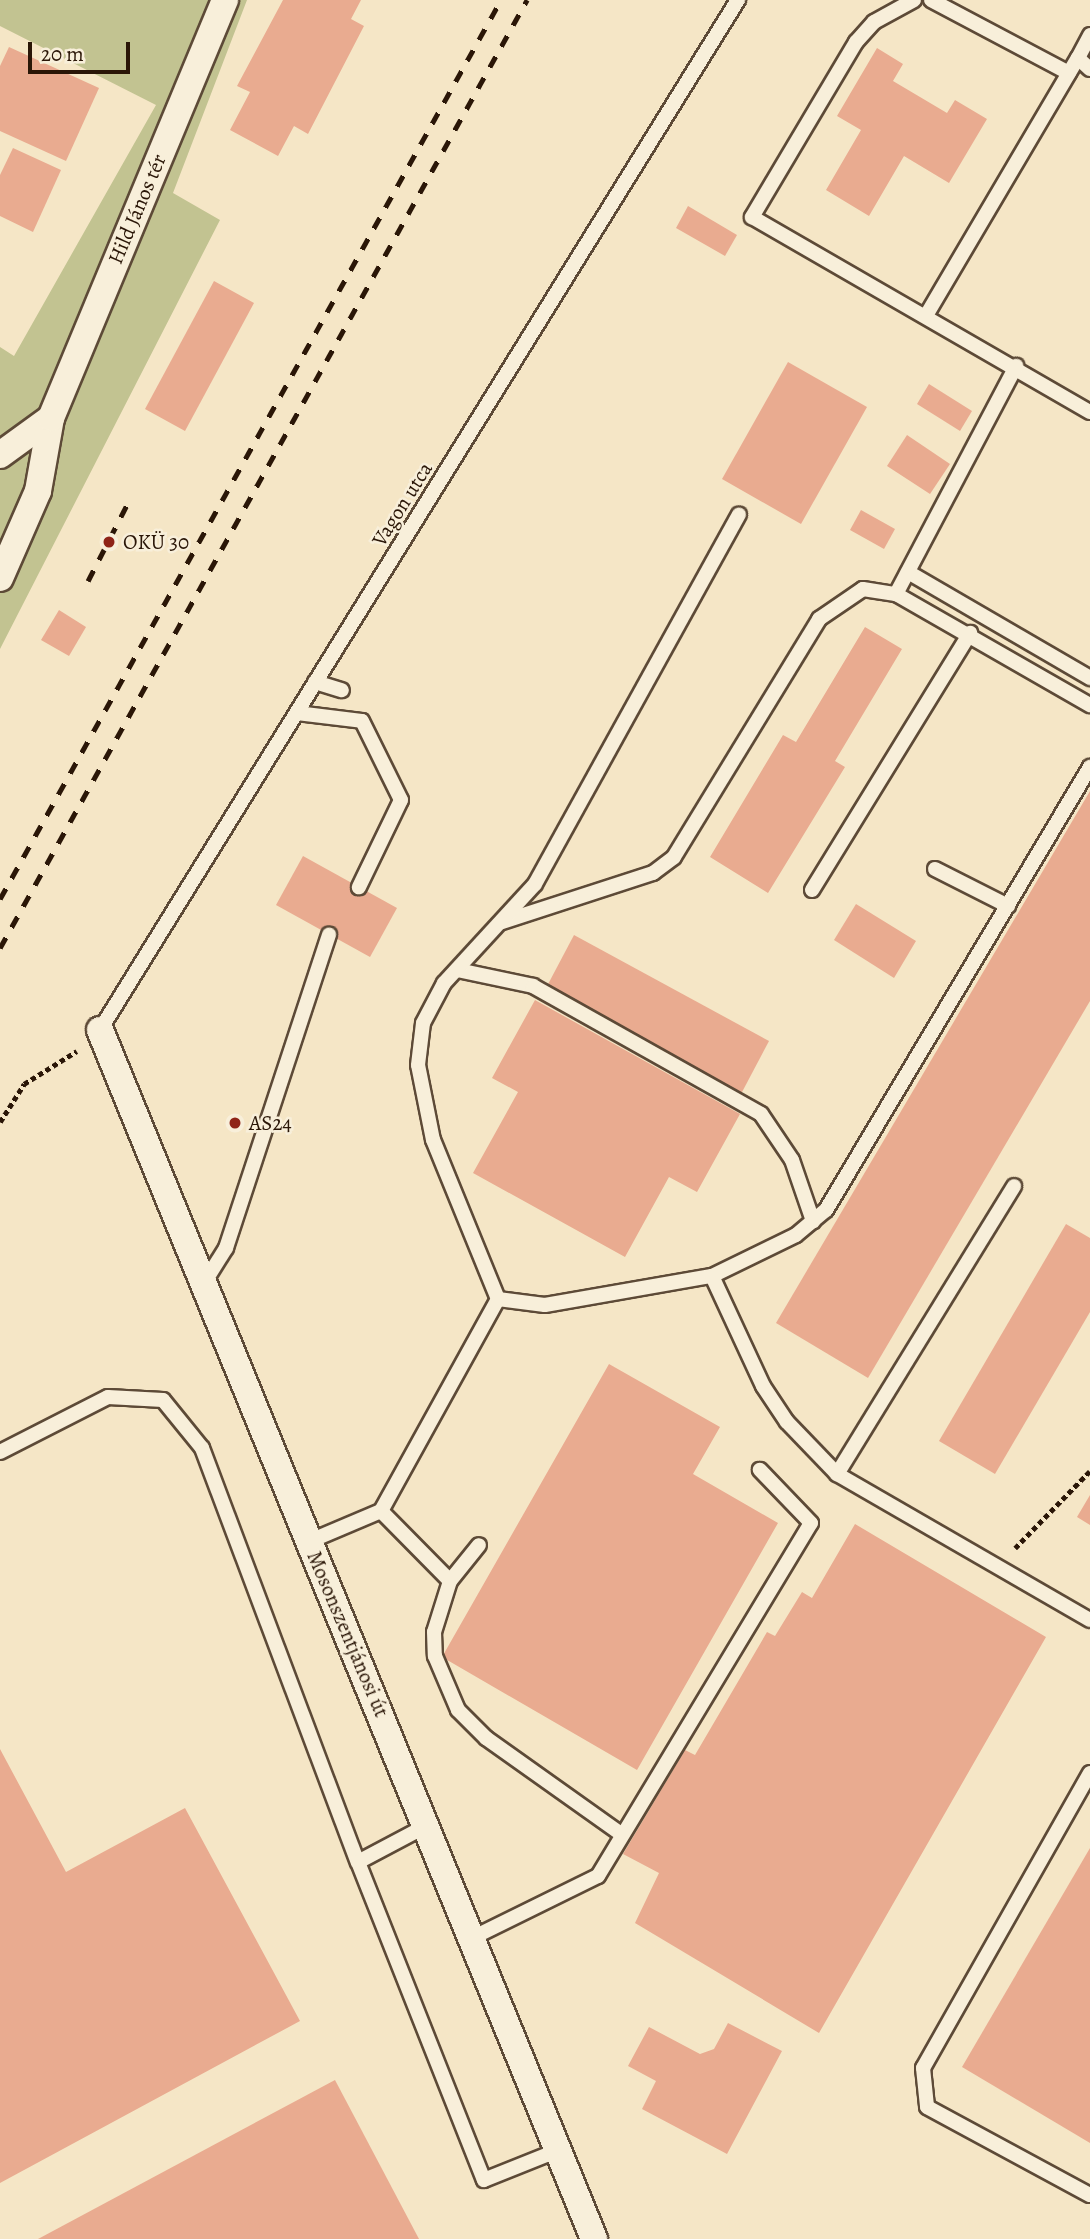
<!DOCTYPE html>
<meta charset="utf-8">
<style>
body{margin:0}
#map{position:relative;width:1090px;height:2239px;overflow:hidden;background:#f5e6c6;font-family:Alegreya,serif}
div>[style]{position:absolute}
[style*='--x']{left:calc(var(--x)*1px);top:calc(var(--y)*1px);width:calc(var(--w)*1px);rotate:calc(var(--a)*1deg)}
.green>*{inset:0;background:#c2c391}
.building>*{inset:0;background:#e9ab90}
.path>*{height:4.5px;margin-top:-2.25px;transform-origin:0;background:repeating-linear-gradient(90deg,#2a1607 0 5px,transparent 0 8.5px)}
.roads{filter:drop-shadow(2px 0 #5d4a37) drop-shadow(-2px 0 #5d4a37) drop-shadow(0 2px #5d4a37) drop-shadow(0 -2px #5d4a37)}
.service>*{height:14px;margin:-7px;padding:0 7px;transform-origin:7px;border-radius:7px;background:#f8efda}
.minor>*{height:26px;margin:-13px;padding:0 13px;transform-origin:13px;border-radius:13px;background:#f8efda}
.rail>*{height:5px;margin-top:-2.5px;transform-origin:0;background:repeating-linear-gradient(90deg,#2a1607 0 12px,transparent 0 24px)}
.dots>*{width:19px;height:19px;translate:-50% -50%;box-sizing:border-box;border:4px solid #f8efda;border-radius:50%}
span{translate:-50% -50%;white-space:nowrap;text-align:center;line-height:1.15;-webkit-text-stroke:5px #f8efda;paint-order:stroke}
.street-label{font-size:21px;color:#2a1607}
.poi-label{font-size:21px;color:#2a1607}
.left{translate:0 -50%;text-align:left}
.scale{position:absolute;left:28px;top:42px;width:102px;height:32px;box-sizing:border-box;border:4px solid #2a1607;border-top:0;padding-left:9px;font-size:21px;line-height:24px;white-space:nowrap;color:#2a1607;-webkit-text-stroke:5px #f8efda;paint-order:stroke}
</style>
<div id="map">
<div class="green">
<div style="clip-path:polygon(0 0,247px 0,173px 193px,220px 220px,0 649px,0 347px,14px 356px,156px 105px,0 26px)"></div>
</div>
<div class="building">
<div style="clip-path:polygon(283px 0,361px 0,351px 19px,364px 26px,308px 134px,294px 126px,278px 156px,230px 130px,250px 92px,237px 86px)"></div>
<div style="clip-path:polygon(9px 47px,99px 88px,66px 161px,0 131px,0 66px)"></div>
<div style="clip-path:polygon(877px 48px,903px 64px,893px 81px,947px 113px,955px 100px,987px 119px,949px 183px,904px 156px,869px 216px,826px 190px,861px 130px,837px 116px)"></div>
<div style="clip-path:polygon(13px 148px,61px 170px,33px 232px,0 216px,0 175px)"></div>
<div style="clip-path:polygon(688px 206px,737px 235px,725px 256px,676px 228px)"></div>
<div style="clip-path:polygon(214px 281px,254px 303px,185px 431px,145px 409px)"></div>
<div style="clip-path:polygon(788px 362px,867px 407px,801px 524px,722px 479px)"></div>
<div style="clip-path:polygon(929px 384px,972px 411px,960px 431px,917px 404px)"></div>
<div style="clip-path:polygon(907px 435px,950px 464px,930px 494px,887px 466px)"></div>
<div style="clip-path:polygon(861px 510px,895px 529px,884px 549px,850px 530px)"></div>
<div style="clip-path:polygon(59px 610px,86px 627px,69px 656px,41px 640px)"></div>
<div style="clip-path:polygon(865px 627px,902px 649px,835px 761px,845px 767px,768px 893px,710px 857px,783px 735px,796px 742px)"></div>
<div style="clip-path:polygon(1090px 791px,1090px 1001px,868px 1378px,776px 1323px)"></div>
<div style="clip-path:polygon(303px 856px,397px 908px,370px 957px,276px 905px)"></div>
<div style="clip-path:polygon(856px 904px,916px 941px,894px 978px,834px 940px)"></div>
<div style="clip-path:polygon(574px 935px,769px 1041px,741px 1094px,546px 988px)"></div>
<div style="clip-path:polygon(535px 1000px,740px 1114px,697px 1192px,669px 1177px,625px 1257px,473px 1173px,518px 1092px,492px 1078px)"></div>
<div style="clip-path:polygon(1066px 1224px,1090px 1238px,1090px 1312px,995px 1474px,939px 1441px)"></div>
<div style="clip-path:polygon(609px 1364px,720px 1427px,693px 1474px,778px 1523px,637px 1770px,442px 1657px)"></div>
<div style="clip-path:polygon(1090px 1495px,1090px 1525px,1077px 1517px)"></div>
<div style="clip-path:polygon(855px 1524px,1046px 1637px,819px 2033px,635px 1923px,659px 1873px,623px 1854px,685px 1750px,695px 1755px,767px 1632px,775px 1636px,802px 1592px,812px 1598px)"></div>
<div style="clip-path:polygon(0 1749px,66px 1872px,185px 1808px,300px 2021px,0 2183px)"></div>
<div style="clip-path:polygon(1090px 1848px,1090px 2143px,962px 2067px)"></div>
<div style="clip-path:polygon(728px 2023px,782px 2051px,727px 2154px,642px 2109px,656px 2081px,628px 2066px,649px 2027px,700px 2054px,714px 2049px)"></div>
<div style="clip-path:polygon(335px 2080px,419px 2239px,38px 2239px)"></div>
</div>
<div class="path">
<div style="--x:0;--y:1122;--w:45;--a:-57.7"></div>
<div style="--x:24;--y:1084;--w:62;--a:-31.9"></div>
<div style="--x:1015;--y:1548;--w:107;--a:-45.8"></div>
</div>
<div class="roads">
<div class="service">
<div style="--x:914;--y:0;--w:46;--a:151.2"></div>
<div style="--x:874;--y:22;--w:27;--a:132"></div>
<div style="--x:856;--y:42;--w:204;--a:120.7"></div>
<div style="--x:752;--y:217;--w:390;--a:30"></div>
<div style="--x:931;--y:0;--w:156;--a:27.9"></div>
<div style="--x:1078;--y:58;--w:26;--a:-62"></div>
<div style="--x:927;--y:314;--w:297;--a:-59.5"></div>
<div style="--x:1078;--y:58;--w:16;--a:43"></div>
<div style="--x:908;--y:572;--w:211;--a:30.2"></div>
<div style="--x:896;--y:594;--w:258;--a:-62.2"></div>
<div style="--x:315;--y:682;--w:28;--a:17"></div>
<div style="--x:297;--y:713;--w:65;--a:7"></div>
<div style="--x:362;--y:721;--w:88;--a:63.7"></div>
<div style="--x:401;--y:800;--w:97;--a:115.8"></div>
<div style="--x:935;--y:869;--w:82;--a:26.9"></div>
<div style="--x:812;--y:890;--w:302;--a:-58.4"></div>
<div style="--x:502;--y:922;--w:159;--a:-18"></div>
<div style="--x:653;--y:873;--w:26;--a:-37"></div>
<div style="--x:674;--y:857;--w:279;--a:-58.6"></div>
<div style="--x:819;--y:619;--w:53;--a:-34.3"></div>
<div style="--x:863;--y:589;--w:33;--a:9"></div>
<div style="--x:896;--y:594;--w:224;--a:29.8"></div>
<div style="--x:458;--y:970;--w:77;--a:12"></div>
<div style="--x:533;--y:986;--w:261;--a:29.3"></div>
<div style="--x:761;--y:1114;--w:55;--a:56"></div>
<div style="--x:792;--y:1160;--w:65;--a:71"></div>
<div style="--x:100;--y:1030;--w:1212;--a:-58.23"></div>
<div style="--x:712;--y:1276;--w:121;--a:65.1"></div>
<div style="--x:763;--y:1386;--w:43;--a:56.3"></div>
<div style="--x:787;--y:1422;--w:72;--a:46.1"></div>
<div style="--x:837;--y:1474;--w:292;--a:30"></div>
<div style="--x:204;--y:1283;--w:41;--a:-57.8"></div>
<div style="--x:226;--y:1248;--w:330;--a:-71.8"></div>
<div style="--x:498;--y:1299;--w:47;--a:7.3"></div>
<div style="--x:545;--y:1305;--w:169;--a:-9.9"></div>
<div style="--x:712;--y:1276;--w:93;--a:-26"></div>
<div style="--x:796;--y:1235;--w:39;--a:-40"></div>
<div style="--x:826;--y:1210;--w:516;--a:-59.21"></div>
<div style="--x:0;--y:1452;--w:121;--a:-27"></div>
<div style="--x:108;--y:1397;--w:55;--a:3.1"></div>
<div style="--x:163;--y:1400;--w:62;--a:50.9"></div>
<div style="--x:202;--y:1448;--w:442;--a:69.4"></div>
<div style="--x:358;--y:1862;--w:79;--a:-27.9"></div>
<div style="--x:837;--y:1474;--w:338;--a:-58.4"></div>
<div style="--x:381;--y:1511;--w:98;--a:45.4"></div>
<div style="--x:450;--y:1581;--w:53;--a:107.4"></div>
<div style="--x:434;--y:1632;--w:24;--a:88"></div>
<div style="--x:435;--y:1656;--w:59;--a:66.9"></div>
<div style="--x:458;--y:1710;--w:40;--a:45"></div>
<div style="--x:486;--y:1738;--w:166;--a:35.4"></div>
<div style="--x:310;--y:1541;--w:77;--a:-22.9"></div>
<div style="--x:381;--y:1511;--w:242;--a:-61.1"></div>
<div style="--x:498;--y:1299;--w:172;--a:-112.2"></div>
<div style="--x:433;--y:1140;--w:76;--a:-101.3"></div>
<div style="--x:418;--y:1065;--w:42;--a:-83.2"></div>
<div style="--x:423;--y:1023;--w:45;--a:-62.3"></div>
<div style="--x:444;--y:983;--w:134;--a:-47.4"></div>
<div style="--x:535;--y:884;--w:422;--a:-61.1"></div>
<div style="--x:450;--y:1581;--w:46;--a:-51.1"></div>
<div style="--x:1090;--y:1773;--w:339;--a:119.5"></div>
<div style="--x:923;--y:2068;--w:39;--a:84"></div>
<div style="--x:927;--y:2107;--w:185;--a:28.4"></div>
<div style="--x:358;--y:1862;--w:342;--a:68.4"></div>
<div style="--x:484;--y:2180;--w:81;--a:-21.8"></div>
<div style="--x:474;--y:1937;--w:138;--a:-26.2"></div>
<div style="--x:598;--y:1876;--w:412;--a:-58.9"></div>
<div style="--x:811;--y:1523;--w:74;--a:-133.9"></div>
</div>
<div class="minor">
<div style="--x:0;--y:455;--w:63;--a:-36"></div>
<div style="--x:0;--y:578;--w:95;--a:-66.4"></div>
<div style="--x:38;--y:491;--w:74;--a:-79.9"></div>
<div style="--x:51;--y:418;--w:453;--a:-67.4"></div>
<div style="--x:100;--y:1030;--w:1306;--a:67.77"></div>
</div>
</div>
<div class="rail">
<div style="--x:88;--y:581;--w:90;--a:-62.9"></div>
<div style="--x:0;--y:899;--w:1029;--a:-60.87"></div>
<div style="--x:0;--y:948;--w:1085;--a:-60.93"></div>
</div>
<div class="dots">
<div style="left:109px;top:542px;background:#8f2418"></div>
<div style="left:235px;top:1123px;background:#8f2418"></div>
</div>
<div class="street-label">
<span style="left:137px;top:209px;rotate:-67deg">Hild János tér</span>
<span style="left:402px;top:504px;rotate:-58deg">Vagon utca</span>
<span style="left:348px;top:1634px;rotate:67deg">Mosonszentjánosi út</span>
</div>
<div class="poi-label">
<span class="left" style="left:123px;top:542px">OKÜ 30</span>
<span class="left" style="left:249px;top:1123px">AS24</span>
</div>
<div class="scale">20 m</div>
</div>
